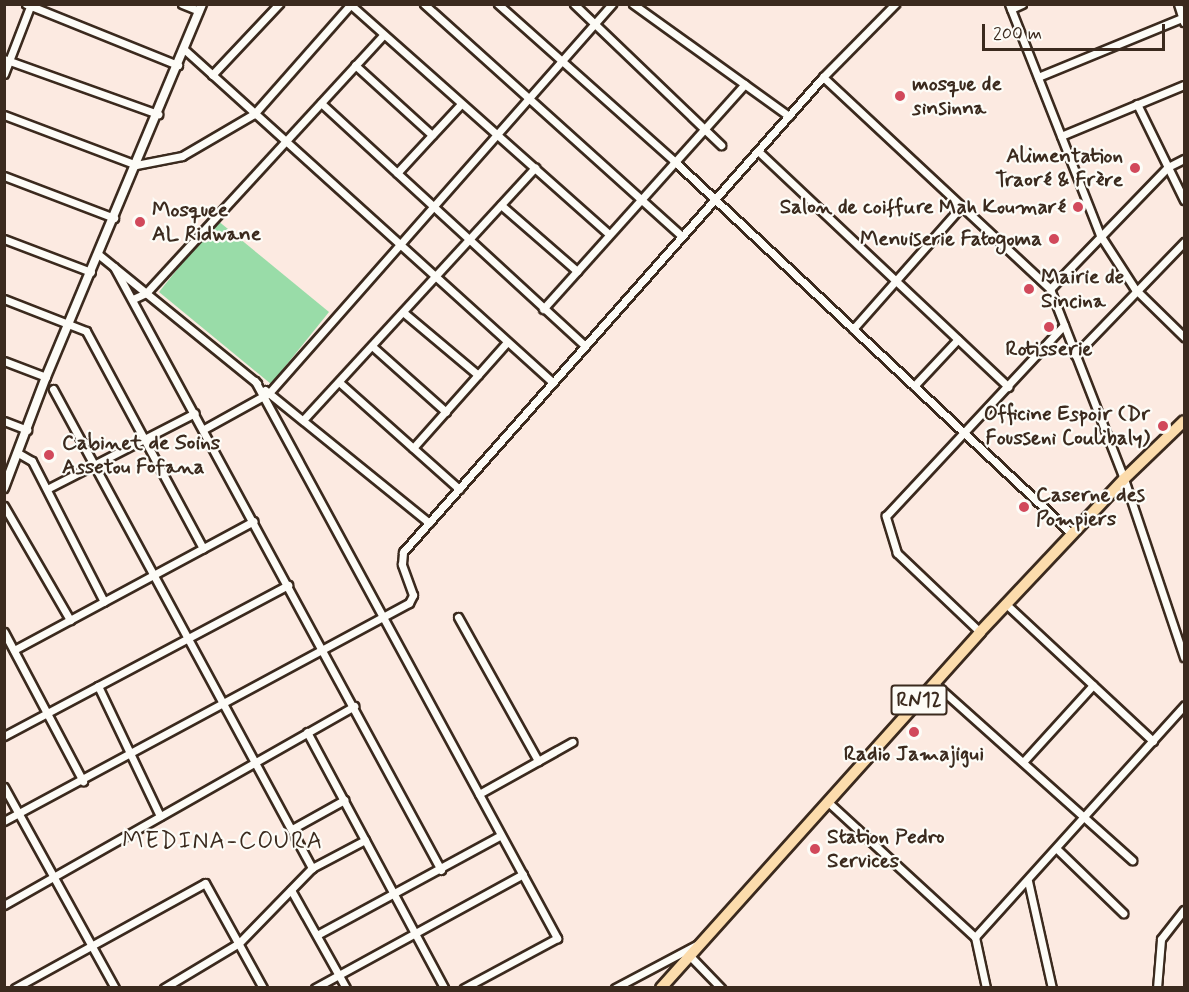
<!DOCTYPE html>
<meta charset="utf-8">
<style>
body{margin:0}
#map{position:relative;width:1189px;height:992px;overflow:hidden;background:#fceae1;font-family:Mynerve,sans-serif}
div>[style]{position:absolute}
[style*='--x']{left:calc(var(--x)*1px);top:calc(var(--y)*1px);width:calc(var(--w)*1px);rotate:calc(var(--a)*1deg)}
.green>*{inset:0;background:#99dca8}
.roads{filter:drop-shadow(2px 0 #3b2a1e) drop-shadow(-2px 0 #3b2a1e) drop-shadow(0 2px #3b2a1e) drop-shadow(0 -2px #3b2a1e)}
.minor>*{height:7px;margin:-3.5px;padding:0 3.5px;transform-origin:3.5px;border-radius:3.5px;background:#fdfcf7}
.tertiary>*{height:8px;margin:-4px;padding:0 4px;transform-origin:4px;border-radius:4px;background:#fdfcf7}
.primary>*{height:10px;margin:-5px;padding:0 5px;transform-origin:5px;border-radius:5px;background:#fcdcac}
.dots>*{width:16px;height:16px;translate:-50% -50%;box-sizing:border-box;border:3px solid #fdfcf7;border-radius:50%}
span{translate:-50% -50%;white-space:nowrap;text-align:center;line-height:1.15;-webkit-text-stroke:4.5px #fdfcf7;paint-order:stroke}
.shield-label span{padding:2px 4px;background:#fdfcf7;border:2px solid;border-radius:4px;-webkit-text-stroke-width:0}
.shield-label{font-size:20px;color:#3b2a1e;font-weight:700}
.poi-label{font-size:21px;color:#3b2a1e;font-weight:700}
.left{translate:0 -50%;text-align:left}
.right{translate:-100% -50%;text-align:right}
.quarter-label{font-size:24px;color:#3b2a1e;letter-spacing:1.5px}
.frame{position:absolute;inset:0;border:6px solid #3b2a1e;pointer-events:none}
.scale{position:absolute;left:982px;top:24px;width:183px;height:27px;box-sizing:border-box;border:3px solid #3b2a1e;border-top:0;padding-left:8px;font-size:18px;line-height:21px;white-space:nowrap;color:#3b2a1e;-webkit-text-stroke:4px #fdfcf7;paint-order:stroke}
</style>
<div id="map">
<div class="green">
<div style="clip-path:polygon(217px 220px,329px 312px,271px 384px,159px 292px)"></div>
</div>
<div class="roads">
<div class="minor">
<div style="--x:26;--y:4;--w:164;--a:21.9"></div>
<div style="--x:182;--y:4;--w:18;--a:22"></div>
<div style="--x:424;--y:4;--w:347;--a:42"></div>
<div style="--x:498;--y:4;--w:236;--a:41.7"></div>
<div style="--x:674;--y:161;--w:545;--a:43.14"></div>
<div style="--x:574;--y:4;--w:204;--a:43.8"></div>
<div style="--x:633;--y:4;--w:192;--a:35.7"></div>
<div style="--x:1009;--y:4;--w:248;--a:68.5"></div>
<div style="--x:1100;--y:235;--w:64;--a:57.1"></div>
<div style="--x:1135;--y:289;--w:69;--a:44.4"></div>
<div style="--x:1178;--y:4;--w:19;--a:72"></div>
<div style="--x:351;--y:5;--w:345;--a:41.6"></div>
<div style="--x:1011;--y:9;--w:12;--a:-24"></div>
<div style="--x:185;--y:50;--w:496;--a:42.1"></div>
<div style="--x:4;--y:59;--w:164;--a:19.7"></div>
<div style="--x:355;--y:65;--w:104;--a:42.3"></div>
<div style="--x:4;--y:74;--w:75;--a:-68.9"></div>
<div style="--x:212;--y:75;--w:98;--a:-46.7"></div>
<div style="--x:823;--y:77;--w:311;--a:43"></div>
<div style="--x:1050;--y:289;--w:204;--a:68.7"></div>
<div style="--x:1124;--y:479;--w:188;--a:71.4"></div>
<div style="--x:1038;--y:77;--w:158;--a:-22.3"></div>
<div style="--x:321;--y:103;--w:359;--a:42.6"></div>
<div style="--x:1137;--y:104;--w:107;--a:63.9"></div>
<div style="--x:4;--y:115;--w:141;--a:20.7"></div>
<div style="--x:136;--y:165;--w:47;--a:-11.1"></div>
<div style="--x:182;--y:156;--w:83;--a:-30.3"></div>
<div style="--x:254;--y:114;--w:147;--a:-48.6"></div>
<div style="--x:1061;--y:136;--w:133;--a:-22.5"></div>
<div style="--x:758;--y:151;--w:344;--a:43.3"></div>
<div style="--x:397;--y:173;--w:94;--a:-47.2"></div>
<div style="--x:4;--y:176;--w:118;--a:20.9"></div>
<div style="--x:501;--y:205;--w:101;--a:41"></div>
<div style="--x:4;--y:239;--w:93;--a:20.8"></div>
<div style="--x:98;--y:254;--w:205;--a:39.1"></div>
<div style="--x:114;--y:267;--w:686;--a:61.53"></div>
<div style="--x:1050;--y:289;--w:170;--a:-46"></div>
<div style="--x:1168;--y:167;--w:18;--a:-27"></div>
<div style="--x:4;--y:299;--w:88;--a:21.3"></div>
<div style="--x:86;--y:331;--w:247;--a:61.7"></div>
<div style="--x:133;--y:299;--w:14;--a:-25"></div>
<div style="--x:146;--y:293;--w:350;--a:-47.4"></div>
<div style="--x:543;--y:309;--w:302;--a:-48.1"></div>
<div style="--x:403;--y:312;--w:98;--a:40"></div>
<div style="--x:853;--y:329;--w:164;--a:-48.5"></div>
<div style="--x:372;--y:346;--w:99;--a:41.7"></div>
<div style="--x:1075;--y:355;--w:157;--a:-46"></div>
<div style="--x:4;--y:361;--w:45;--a:20.9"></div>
<div style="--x:255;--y:381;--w:634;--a:61.53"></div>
<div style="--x:557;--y:938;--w:106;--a:151.7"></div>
<div style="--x:339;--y:382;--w:161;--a:41.7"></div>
<div style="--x:914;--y:386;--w:64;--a:-46.9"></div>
<div style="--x:53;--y:389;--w:545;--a:61.6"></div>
<div style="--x:312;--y:868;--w:60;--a:-27.8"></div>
<div style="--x:265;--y:390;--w:211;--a:39"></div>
<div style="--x:303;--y:420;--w:343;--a:-47.4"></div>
<div style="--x:4;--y:421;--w:25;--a:21"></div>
<div style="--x:204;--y:429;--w:74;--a:-29"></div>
<div style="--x:269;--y:393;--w:519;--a:-48.6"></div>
<div style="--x:413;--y:448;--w:142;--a:-48.4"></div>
<div style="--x:18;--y:453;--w:16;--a:30"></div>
<div style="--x:32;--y:461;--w:158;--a:62.9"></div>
<div style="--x:47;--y:489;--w:166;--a:-27.2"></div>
<div style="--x:4;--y:506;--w:132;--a:59.9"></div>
<div style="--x:1006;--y:604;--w:201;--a:43"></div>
<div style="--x:458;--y:617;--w:165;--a:60.9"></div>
<div style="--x:4;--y:632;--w:169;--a:62.1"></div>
<div style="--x:980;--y:632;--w:115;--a:-136.4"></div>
<div style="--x:897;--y:553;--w:39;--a:-107"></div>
<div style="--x:886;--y:516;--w:261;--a:-47"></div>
<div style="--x:14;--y:650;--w:272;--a:-28.3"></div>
<div style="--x:934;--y:683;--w:266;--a:41.8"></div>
<div style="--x:98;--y:686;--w:144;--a:64.5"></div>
<div style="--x:307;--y:732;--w:290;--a:61.8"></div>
<div style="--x:4;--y:736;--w:322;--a:-28"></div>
<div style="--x:1023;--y:762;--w:104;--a:-47.7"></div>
<div style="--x:4;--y:787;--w:230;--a:61.1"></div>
<div style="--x:479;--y:794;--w:107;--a:-29.2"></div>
<div style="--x:828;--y:802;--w:200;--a:42.6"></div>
<div style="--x:975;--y:937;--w:52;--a:77.8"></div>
<div style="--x:4;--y:821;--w:460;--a:-28.3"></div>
<div style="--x:409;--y:603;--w:9;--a:-63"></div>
<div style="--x:413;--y:595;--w:33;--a:-110"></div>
<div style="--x:402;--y:564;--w:12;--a:-85"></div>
<div style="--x:403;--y:552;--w:634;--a:-48.52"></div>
<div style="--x:823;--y:77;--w:103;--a:-45.4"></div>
<div style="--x:292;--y:829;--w:60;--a:-29.1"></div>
<div style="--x:1058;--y:850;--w:91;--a:44.1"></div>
<div style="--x:1028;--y:881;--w:110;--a:77.4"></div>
<div style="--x:291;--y:890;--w:112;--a:60.7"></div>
<div style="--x:4;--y:905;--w:403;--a:-29.6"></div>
<div style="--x:317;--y:935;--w:209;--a:-28.5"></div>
<div style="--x:975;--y:937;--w:312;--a:-47.9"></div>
<div style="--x:690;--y:956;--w:45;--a:45.9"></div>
<div style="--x:15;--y:988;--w:217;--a:-28.9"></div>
<div style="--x:205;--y:883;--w:120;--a:61.1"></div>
<div style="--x:164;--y:988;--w:87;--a:-31"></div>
<div style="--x:239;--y:943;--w:105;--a:-45.8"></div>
<div style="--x:315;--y:988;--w:237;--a:-28.7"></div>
<div style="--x:615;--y:988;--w:94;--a:-27.9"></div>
<div style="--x:1157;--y:988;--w:49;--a:-85.3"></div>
<div style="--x:1161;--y:939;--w:37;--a:-52"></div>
</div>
<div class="tertiary">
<div style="--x:4;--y:488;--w:119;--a:-69.3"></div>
<div style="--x:46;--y:377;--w:404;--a:-67.3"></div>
</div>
<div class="primary">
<div style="--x:661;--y:988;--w:478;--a:-48.1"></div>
<div style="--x:980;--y:632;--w:210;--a:-46.7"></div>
<div style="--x:1124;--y:479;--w:83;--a:-44"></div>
</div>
</div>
<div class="dots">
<div style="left:900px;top:96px;background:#d1495b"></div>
<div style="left:1135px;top:168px;background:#d1495b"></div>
<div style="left:1078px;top:207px;background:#d1495b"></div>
<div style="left:140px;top:222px;background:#d1495b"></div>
<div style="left:1054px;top:239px;background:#d1495b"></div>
<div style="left:1029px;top:289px;background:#d1495b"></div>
<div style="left:1049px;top:327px;background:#d1495b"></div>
<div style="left:1163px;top:426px;background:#d1495b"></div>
<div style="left:49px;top:455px;background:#d1495b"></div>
<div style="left:1024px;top:507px;background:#d1495b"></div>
<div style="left:914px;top:732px;background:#d1495b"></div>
<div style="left:815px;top:849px;background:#d1495b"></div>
</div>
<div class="shield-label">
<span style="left:919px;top:700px">RN12</span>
</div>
<div class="poi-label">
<span class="left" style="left:912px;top:96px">mosque de<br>sinsinna</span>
<span class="right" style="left:1123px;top:168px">Alimentation<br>Traoré &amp; Frère</span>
<span class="right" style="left:1066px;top:207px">Salon de coiffure Mah Koumaré</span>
<span class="left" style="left:152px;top:222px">Mosquee<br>AL Ridwane</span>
<span class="right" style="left:1042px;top:239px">Menuiserie Fatogoma</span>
<span class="left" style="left:1041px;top:289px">Mairie de<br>Sincina</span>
<span style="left:1049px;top:349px">Rotisserie</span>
<span class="right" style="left:1150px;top:426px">Officine Espoir (Dr<br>Fousseni Coulibaly)</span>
<span class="left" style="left:62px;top:455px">Cabinet de Soins<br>Assetou Fofana</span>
<span class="left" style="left:1036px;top:507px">Caserne des<br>Pompiers</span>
<span style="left:914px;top:754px">Radio Jamajigui</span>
<span class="left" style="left:827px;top:849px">Station Pedro<br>Services</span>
</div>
<div class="quarter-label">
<span style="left:223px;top:842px">MEDINA-COURA</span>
</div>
<div class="frame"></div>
<div class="scale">200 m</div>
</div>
